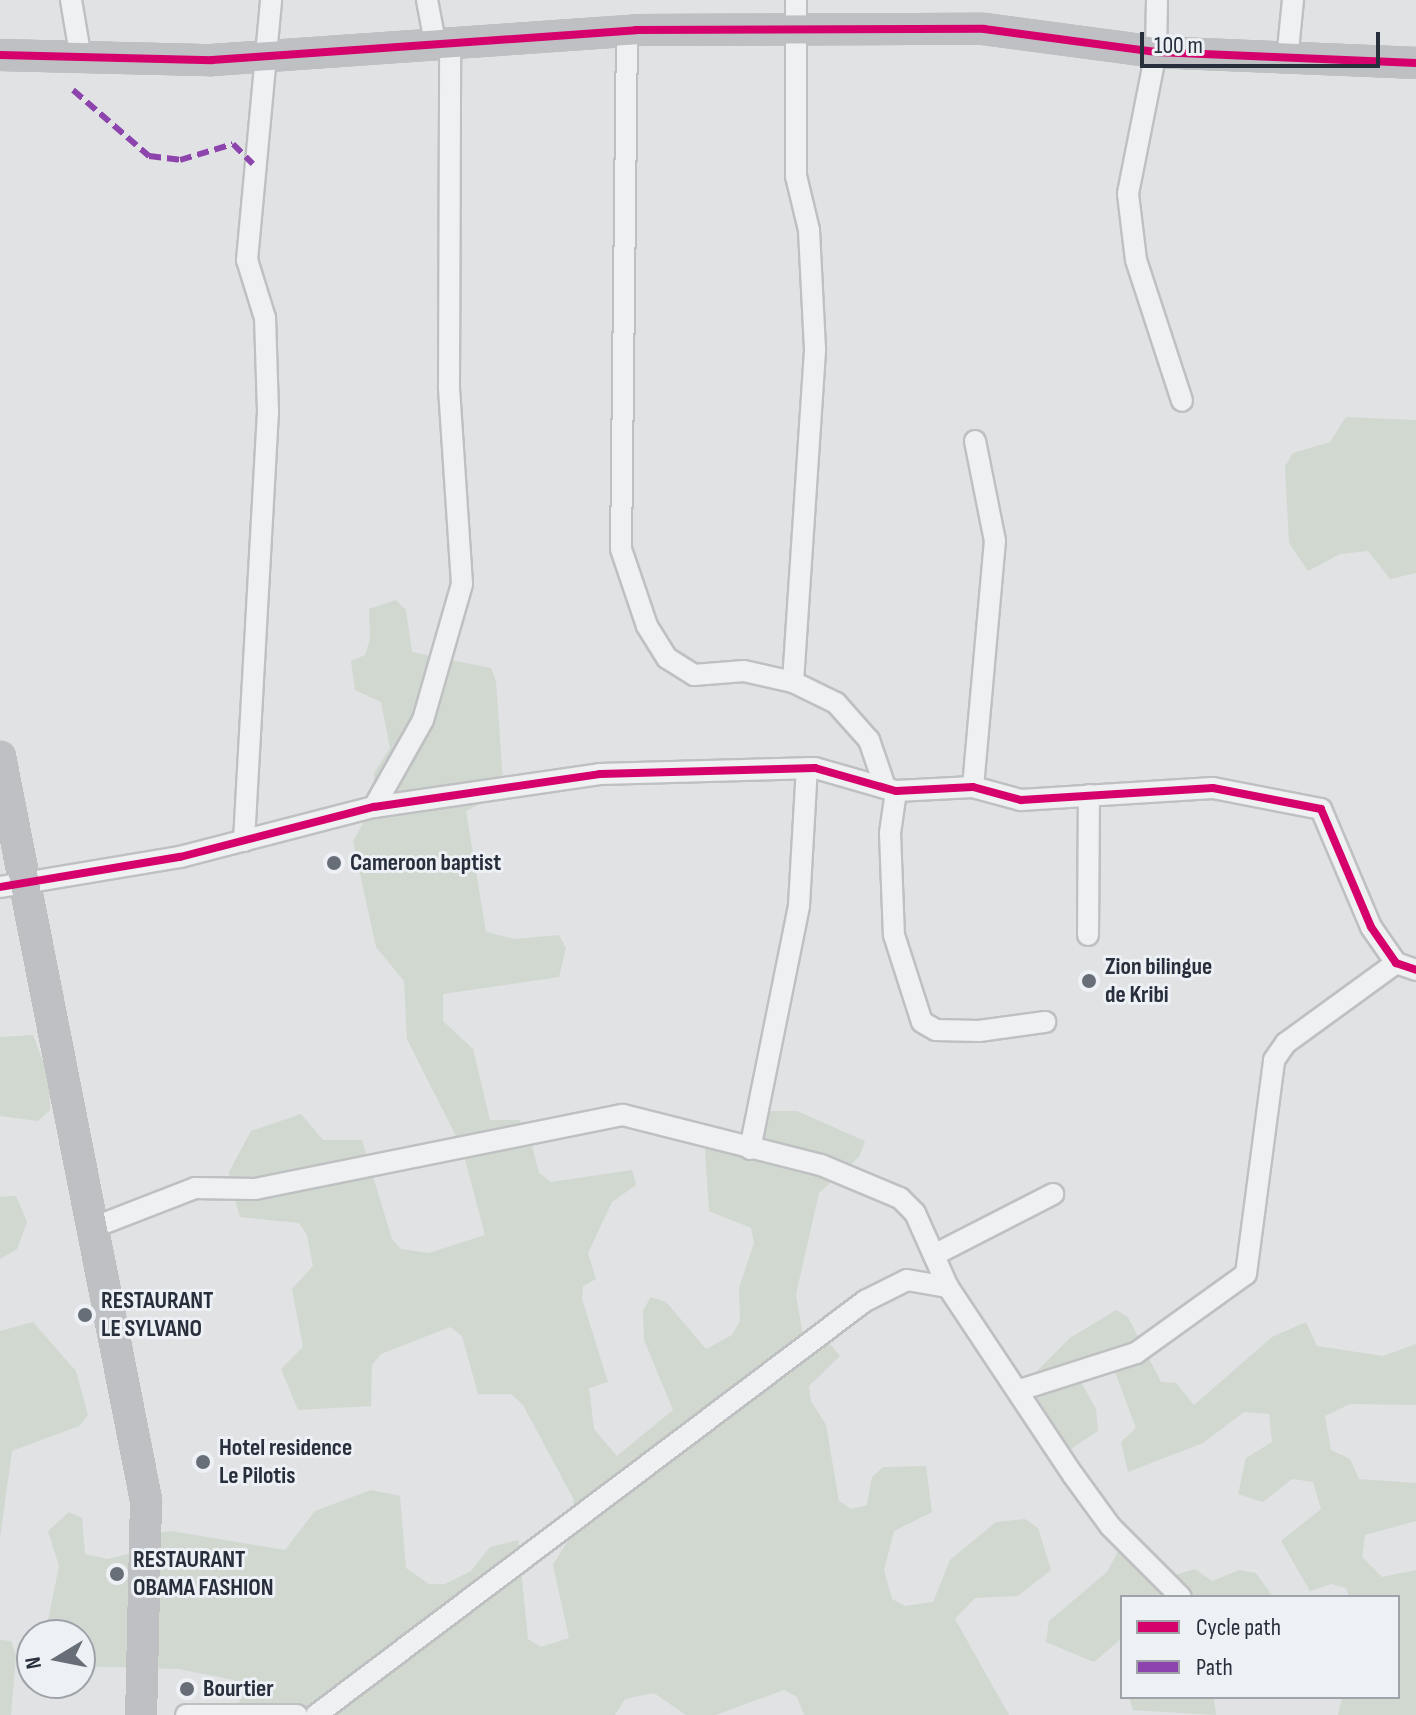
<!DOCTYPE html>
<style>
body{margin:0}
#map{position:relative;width:1416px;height:1715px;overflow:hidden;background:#e0e2e4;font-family:"Sofia Sans Condensed",sans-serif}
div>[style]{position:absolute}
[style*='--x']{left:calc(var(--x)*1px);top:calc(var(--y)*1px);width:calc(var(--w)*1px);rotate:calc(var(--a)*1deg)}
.green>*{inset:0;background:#d0d8d0}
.roads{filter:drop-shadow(2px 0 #bec0c2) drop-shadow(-2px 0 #bec0c2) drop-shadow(0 2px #bec0c2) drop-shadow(0 -2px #bec0c2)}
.street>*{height:20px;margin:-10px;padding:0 10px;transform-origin:10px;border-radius:10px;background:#eff0f1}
.secondary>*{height:28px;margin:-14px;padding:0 14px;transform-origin:14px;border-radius:14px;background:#bec0c4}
.quiet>*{height:6px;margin-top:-3px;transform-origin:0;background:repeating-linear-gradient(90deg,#8e44ad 0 12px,transparent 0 18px)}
.cycleway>*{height:8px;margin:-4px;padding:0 4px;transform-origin:4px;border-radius:4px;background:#d6006c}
.dots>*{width:22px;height:22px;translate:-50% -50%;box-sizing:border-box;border:4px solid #edf0f4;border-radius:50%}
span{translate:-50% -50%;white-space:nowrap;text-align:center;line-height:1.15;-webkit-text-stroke:6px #edf0f4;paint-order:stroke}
.poi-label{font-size:24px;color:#282f3c;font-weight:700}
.left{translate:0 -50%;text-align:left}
.legend{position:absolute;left:1120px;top:1595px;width:280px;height:104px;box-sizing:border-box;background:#edf0f4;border:2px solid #9ea3aa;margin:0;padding:10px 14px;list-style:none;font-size:24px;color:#282f3c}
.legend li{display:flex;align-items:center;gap:16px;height:40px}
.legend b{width:40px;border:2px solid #9ea3aa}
.north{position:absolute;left:16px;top:1619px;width:80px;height:80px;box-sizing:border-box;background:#edf0f4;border:2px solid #9ea3aa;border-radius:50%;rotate:260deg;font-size:22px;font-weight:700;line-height:32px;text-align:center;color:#282f3c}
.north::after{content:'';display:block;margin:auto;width:28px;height:36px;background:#686e77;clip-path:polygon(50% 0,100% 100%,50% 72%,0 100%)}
.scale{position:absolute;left:1140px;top:32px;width:240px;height:36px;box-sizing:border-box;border:4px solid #282f3c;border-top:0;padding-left:10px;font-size:24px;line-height:28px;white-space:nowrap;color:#282f3c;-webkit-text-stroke:6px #edf0f4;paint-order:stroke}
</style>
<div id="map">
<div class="green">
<div style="clip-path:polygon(1346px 417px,1416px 420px,1416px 573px,1390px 579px,1368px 551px,1340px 554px,1308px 571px,1289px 543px,1285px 466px,1293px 453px,1330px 442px)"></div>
<div style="clip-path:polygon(396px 600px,406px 610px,412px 652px,491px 668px,496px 681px,503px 782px,498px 795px,466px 811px,486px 932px,514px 939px,559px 935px,566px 948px,559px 977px,443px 994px,443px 1021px,473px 1049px,490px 1120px,519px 1120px,528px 1130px,539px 1173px,551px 1182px,632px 1170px,636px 1185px,612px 1202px,588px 1253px,596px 1279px,583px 1286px,582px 1299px,608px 1382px,589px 1388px,594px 1429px,617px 1456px,673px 1410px,644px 1340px,643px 1310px,651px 1297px,666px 1302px,706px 1349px,732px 1335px,740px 1321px,739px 1288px,754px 1243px,751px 1228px,709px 1211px,704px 1135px,746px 1132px,768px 1111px,797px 1111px,865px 1141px,859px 1157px,819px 1193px,796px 1294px,803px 1336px,831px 1345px,840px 1356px,809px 1386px,811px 1401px,826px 1425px,839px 1501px,851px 1509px,867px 1505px,872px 1477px,883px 1467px,926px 1466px,932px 1512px,894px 1531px,884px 1570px,892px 1599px,905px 1606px,933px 1602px,950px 1560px,996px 1522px,1025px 1519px,1038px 1528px,1051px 1570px,1018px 1596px,975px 1598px,955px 1619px,1009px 1715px,804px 1715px,797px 1697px,784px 1690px,716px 1715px,686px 1715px,654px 1693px,625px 1699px,615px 1715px,223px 1715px,240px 1701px,234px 1680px,179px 1669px,80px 1666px,80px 1635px,45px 1635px,59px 1566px,48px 1531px,69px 1512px,82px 1518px,85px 1554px,107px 1559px,128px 1554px,150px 1534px,171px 1531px,285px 1550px,315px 1511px,371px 1490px,400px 1496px,406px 1568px,429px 1584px,445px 1584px,471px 1571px,490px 1547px,518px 1540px,528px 1639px,541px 1647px,569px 1638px,553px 1565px,576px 1527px,573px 1498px,523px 1405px,511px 1394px,478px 1394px,462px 1336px,450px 1327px,381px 1354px,372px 1365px,371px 1406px,298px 1410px,281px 1369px,303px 1347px,292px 1289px,313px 1266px,307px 1235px,299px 1223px,240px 1217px,231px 1187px,229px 1172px,251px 1131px,301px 1114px,323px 1140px,362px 1140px,392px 1239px,401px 1249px,429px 1253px,485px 1235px,462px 1148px,407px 1039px,404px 981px,376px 947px,353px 841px,374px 804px,374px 773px,390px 748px,381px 702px,355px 690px,351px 661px,365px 655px,370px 639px,369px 609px)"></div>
<div style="clip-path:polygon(33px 1035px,49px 1078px,50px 1110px,38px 1121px,0 1116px,0 1037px)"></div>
<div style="clip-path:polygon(16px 1196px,27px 1222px,17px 1249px,0 1259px,0 1197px)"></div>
<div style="clip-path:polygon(1116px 1310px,1128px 1317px,1161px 1382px,1176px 1383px,1194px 1405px,1272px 1337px,1306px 1322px,1317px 1346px,1383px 1356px,1416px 1344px,1416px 1405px,1350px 1404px,1325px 1416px,1331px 1450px,1350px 1459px,1359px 1479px,1416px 1483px,1416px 1521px,1365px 1535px,1362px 1557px,1382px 1577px,1416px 1570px,1416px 1715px,1338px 1715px,1342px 1697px,1398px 1697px,1398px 1597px,1349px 1597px,1346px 1588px,1331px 1584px,1310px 1591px,1281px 1541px,1321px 1509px,1313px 1482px,1292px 1479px,1263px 1502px,1238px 1494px,1246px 1458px,1272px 1442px,1269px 1414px,1244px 1412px,1203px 1443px,1128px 1472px,1121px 1442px,1136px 1428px,1115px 1372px,1102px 1367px,1081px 1382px,1096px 1409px,1098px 1431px,1068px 1451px,1033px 1404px,1028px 1380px,1070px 1338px)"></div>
<div style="clip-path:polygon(33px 1322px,76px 1371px,88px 1415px,79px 1426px,12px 1451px,0 1538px,0 1331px)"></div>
<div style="clip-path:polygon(1122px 1544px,1143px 1544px,1175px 1575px,1195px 1569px,1212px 1581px,1239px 1570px,1256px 1573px,1273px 1597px,1122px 1597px,1122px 1638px,1094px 1662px,1046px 1642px,1049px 1621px,1107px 1572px)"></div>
<div style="clip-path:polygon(0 1640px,11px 1641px,16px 1655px,11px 1715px,0 1715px)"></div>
<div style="clip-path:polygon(1129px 1697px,1214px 1697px,1216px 1715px,1133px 1710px)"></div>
</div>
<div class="roads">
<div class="street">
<div style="--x:71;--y:0;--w:60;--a:80.4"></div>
<div style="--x:427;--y:0;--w:43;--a:79.2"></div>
<div style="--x:1157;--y:0;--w:52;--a:91.1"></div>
<div style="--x:1156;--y:52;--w:145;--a:101.2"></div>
<div style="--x:1128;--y:194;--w:66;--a:83.1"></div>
<div style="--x:1136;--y:260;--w:148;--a:71.9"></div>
<div style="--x:627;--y:31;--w:518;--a:90.66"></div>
<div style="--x:621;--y:549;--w:81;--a:71.3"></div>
<div style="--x:647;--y:626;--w:38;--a:58"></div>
<div style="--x:667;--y:658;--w:32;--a:32"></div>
<div style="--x:694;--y:675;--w:50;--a:-4.6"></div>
<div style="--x:744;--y:671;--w:50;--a:12.7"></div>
<div style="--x:793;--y:682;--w:48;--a:26"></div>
<div style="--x:836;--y:703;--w:50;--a:48.3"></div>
<div style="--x:869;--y:740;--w:50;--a:71.2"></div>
<div style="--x:1287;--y:60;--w:60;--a:-84.3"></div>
<div style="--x:793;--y:682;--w:334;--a:-86.2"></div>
<div style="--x:815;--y:349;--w:119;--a:-92.9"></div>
<div style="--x:809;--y:230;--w:56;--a:-103.5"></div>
<div style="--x:796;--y:176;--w:176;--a:-90"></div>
<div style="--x:973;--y:787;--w:247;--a:-84.9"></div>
<div style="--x:995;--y:541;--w:102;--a:-101.3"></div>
<div style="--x:896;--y:791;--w:42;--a:98.1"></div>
<div style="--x:890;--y:833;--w:102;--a:87.8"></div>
<div style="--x:894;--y:935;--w:91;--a:72.2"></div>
<div style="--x:922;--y:1022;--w:16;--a:30"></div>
<div style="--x:936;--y:1030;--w:43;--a:1.3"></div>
<div style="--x:979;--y:1031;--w:67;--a:-7.8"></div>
<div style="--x:374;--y:807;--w:100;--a:-60.6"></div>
<div style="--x:423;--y:720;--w:141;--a:-74"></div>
<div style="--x:462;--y:584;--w:198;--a:-93.8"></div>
<div style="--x:449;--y:386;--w:345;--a:-89.8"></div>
<div style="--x:244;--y:841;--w:430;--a:-86.8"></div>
<div style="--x:268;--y:412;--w:94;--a:-91.8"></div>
<div style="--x:265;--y:318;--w:61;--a:-107.2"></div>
<div style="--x:247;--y:260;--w:261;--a:-84.7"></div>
<div style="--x:0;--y:887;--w:182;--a:-9.5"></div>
<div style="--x:180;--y:857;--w:200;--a:-14.5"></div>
<div style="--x:374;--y:807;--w:228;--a:-8.3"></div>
<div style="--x:600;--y:774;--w:215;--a:-1.6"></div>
<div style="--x:815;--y:768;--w:84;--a:15.9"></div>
<div style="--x:896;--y:791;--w:77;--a:-3"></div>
<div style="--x:973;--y:787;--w:50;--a:15.2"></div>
<div style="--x:1021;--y:800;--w:192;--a:-3.6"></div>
<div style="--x:1213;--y:788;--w:110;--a:11"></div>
<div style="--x:1321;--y:809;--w:128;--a:67"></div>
<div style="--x:1371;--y:927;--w:44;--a:55.2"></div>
<div style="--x:1396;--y:963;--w:21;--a:19"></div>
<div style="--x:1088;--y:935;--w:140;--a:-89.6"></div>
<div style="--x:750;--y:1149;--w:249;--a:-78.6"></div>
<div style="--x:799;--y:905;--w:137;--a:-86.7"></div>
<div style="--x:92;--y:1228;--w:110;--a:-21.2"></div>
<div style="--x:195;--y:1188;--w:60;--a:1"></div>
<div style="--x:255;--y:1189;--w:375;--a:-11.4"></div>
<div style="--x:623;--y:1115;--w:204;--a:14.2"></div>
<div style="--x:821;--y:1165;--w:86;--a:22.7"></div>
<div style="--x:900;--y:1198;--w:21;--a:45"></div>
<div style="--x:915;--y:1213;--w:81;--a:66"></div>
<div style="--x:948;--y:1287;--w:226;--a:56.4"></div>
<div style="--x:1073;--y:1475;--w:63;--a:54"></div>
<div style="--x:1110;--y:1526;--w:100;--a:45"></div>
<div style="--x:934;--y:1255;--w:134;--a:-27.1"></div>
<div style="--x:1020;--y:1390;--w:122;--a:-17.7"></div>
<div style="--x:1136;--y:1353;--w:135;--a:-35.7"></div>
<div style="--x:1246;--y:1274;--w:216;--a:-82.5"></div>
<div style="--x:1274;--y:1060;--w:21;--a:-55"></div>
<div style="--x:1286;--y:1043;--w:136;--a:-36"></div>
<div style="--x:186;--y:1715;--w:111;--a:0"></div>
<div style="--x:316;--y:1715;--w:688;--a:-37.02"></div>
<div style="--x:865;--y:1301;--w:47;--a:-26.6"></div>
<div style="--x:907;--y:1280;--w:42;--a:9.7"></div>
</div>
<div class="secondary">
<div style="--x:0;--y:55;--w:212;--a:1.4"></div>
<div style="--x:212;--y:60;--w:425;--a:-4"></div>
<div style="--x:636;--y:30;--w:348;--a:-0.2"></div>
<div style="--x:984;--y:29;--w:174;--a:7.6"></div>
<div style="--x:1156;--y:52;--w:260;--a:2.4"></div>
<div style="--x:0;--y:757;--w:757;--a:78.88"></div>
<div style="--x:146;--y:1500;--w:215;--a:91.3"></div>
</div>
</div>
<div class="quiet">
<div style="--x:73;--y:90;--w:101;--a:41"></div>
<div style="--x:149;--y:156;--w:31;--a:7"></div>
<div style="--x:180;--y:160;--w:55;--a:-16.8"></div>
<div style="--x:233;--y:144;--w:28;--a:45"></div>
</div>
<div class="cycleway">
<div style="--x:0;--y:55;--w:212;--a:1.4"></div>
<div style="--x:212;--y:60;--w:425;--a:-4"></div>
<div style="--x:636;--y:30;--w:348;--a:-0.2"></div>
<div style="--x:984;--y:29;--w:174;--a:7.6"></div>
<div style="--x:1156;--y:52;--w:260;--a:2.4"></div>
<div style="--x:0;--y:887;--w:182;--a:-9.5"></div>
<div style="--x:180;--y:857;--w:200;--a:-14.5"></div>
<div style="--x:374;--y:807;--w:228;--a:-8.3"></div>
<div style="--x:600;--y:774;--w:215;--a:-1.6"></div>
<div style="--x:815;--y:768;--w:84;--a:15.9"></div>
<div style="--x:896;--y:791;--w:77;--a:-3"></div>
<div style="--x:973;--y:787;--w:50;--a:15.2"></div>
<div style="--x:1021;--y:800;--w:192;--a:-3.6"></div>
<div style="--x:1213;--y:788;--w:110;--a:11"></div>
<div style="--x:1321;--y:809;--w:128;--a:67"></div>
<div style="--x:1371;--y:927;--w:44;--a:55.2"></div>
<div style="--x:1396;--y:963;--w:21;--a:19"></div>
</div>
<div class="dots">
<div style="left:334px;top:863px;background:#686e77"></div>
<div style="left:1089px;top:981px;background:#686e77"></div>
<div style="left:85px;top:1315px;background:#686e77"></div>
<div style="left:203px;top:1462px;background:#686e77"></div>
<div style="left:117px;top:1574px;background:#686e77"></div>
<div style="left:187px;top:1689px;background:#686e77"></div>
</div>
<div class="poi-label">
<span class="left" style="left:350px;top:863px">Cameroon baptist</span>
<span class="left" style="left:1105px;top:981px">Zion bilingue<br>de Kribi</span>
<span class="left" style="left:101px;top:1315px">RESTAURANT<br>LE SYLVANO</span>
<span class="left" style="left:219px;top:1462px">Hotel residence<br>Le Pilotis</span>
<span class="left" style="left:133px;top:1574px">RESTAURANT<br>OBAMA FASHION</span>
<span class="left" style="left:203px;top:1689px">Bourtier</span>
</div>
<ul class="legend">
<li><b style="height:10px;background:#d6006c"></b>Cycle path</li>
<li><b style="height:10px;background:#8e44ad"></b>Path</li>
</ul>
<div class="north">N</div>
<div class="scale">100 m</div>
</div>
